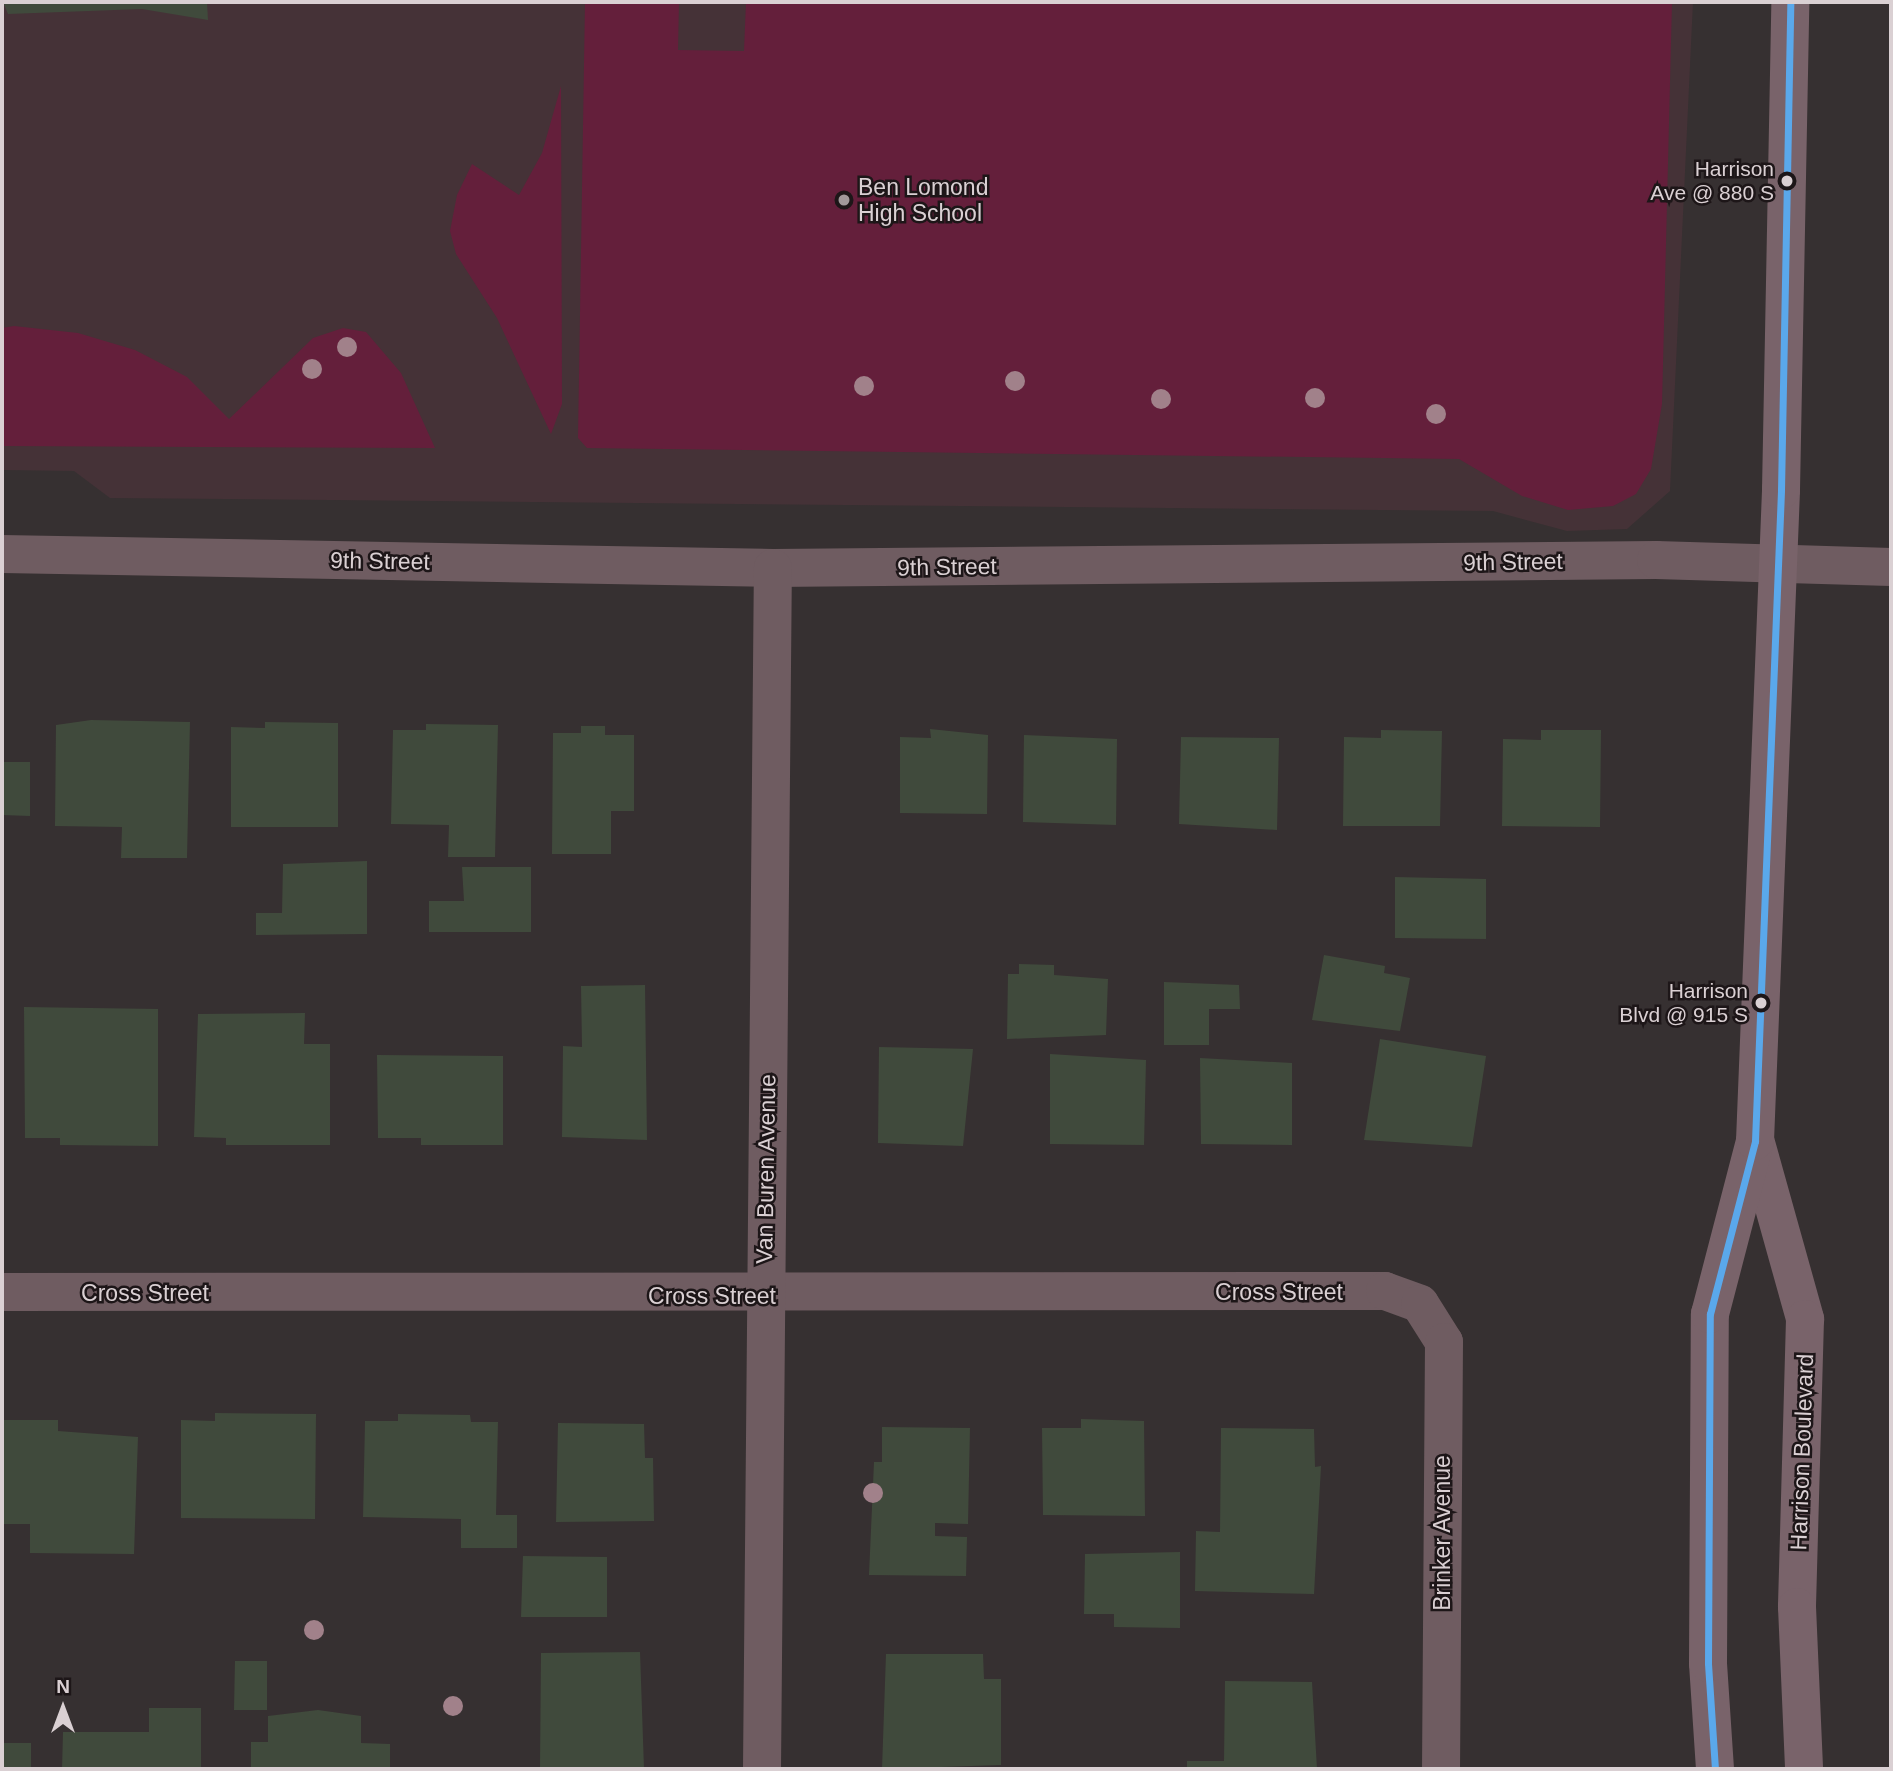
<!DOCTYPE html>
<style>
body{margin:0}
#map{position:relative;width:1893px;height:1771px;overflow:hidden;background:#363031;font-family:Helvetica,sans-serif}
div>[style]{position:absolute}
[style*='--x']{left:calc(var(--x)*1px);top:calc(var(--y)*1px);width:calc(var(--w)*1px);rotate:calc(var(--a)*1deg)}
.built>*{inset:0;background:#453237}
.green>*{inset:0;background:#641f3b}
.building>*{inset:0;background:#404a3c}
.minor>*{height:38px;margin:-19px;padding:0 19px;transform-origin:19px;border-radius:19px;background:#6f5c61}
.major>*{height:38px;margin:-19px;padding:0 19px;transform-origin:19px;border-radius:19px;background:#79636a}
.bus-1>*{height:7px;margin:-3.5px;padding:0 3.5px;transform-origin:3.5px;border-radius:3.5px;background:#5aa8eb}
.trees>*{width:20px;height:20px;margin:-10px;border-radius:50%;background:#a1818a}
.dots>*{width:19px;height:19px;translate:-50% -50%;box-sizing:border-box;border:4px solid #1d1618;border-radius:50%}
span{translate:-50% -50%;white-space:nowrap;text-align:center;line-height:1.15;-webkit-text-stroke:5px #1d1618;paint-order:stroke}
.bus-label{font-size:21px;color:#dad0d3}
.right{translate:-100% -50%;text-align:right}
.poi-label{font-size:23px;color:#dad0d3}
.left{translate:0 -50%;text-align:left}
.street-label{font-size:23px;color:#dad0d3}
.frame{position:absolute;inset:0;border:4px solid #dad0d3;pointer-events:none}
.north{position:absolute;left:28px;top:1673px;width:70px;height:70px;-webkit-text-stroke:5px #1d1618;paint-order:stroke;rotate:0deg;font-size:19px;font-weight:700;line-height:28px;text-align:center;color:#dad0d3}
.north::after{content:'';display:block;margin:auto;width:24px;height:32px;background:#dad0d3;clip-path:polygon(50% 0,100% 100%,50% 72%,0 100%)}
</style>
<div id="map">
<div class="built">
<div style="clip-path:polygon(2px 2px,1693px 2px,1670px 491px,1627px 529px,1567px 531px,1493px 511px,110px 498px,74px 471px,2px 470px)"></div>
</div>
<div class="green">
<div style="clip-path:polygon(585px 2px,679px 2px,678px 50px,744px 51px,746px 2px,1672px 2px,1662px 404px,1651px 469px,1636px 494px,1613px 506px,1568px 510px,1522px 496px,1459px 459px,587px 448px,578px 438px)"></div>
<div style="clip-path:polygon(561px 86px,562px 404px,551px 434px,497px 318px,456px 254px,450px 231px,457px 195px,472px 164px,519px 195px,542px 153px)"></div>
<div style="clip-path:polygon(14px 326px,78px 333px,135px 350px,187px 377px,229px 419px,313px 338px,343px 328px,366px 332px,401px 373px,435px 448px,2px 446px,2px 328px)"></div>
</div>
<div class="building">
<div style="clip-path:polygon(3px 2px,207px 2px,208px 20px,142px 9px,8px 14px)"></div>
<div style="clip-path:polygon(91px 720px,190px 722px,187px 858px,121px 858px,122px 827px,55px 826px,56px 725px)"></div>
<div style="clip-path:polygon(265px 722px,338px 723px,338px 827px,231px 827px,231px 727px,265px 728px)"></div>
<div style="clip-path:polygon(426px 724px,498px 725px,495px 857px,448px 857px,449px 825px,391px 824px,393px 730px,426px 730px)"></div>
<div style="clip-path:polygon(581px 726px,605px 726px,605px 735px,634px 735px,634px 811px,611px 811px,611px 854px,552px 854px,553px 733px,581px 733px)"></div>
<div style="clip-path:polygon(930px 729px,988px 735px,987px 814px,900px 813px,900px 737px,931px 738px)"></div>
<div style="clip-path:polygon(1381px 730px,1442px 731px,1440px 826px,1343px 826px,1344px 737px,1381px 738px)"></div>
<div style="clip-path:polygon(1541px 730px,1601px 730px,1600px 827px,1502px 826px,1503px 739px,1541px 740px)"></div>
<div style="clip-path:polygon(1024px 735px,1117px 739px,1116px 825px,1023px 822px)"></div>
<div style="clip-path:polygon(1181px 737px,1279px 738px,1277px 830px,1179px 824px)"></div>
<div style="clip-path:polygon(2px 762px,30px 762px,30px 816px,2px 815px)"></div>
<div style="clip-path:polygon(367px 861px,367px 934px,256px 935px,256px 913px,282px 913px,283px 864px)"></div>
<div style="clip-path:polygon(462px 867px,531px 867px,531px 932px,429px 932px,429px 901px,464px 901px)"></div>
<div style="clip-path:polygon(1395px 877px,1486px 879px,1486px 939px,1395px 938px)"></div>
<div style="clip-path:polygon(1324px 955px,1385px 966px,1384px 973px,1410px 978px,1400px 1031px,1312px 1020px)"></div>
<div style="clip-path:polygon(1019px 964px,1054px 965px,1054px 975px,1108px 979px,1106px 1035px,1007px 1039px,1008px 974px,1019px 974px)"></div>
<div style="clip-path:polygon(1164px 982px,1239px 985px,1240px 1009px,1209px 1009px,1209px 1045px,1164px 1045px)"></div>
<div style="clip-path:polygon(645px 985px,647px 1140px,562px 1137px,563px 1046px,582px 1047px,581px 986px)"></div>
<div style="clip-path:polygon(24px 1007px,158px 1009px,158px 1146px,60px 1145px,60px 1138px,25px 1138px)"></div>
<div style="clip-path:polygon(305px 1013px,304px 1044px,330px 1044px,330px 1145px,226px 1145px,226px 1138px,194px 1137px,198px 1014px)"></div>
<div style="clip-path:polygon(1380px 1039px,1486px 1056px,1472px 1147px,1364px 1140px)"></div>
<div style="clip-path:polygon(879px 1047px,973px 1049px,963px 1146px,878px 1143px)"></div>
<div style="clip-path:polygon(1050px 1054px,1146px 1060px,1144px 1145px,1050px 1144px)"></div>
<div style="clip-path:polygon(377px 1055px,503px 1056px,503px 1145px,421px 1145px,421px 1138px,378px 1138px)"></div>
<div style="clip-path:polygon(1200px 1058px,1292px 1063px,1292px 1145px,1201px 1144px)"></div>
<div style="clip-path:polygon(215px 1413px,316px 1414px,315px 1519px,181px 1518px,181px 1420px,215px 1421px)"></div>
<div style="clip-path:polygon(398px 1414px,470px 1415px,471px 1422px,498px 1422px,496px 1515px,517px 1515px,517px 1548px,461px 1548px,461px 1519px,363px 1517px,365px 1421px,398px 1421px)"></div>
<div style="clip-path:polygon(1081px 1419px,1144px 1421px,1145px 1516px,1043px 1515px,1042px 1428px,1081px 1428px)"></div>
<div style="clip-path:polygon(2px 1420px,58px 1420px,58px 1431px,138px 1437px,134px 1554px,30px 1553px,30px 1524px,2px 1524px)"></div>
<div style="clip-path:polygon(558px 1423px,644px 1424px,645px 1458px,653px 1458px,654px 1521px,556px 1522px)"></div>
<div style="clip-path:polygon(882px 1427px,970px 1428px,968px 1524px,935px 1523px,935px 1536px,967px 1537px,966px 1576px,869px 1575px,874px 1462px,882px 1462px)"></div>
<div style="clip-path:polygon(1221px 1428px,1314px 1429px,1315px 1467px,1321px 1466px,1314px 1594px,1195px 1591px,1196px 1531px,1220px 1532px)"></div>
<div style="clip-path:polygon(1180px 1552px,1180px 1628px,1114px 1627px,1114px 1614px,1084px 1614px,1085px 1554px)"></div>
<div style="clip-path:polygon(523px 1556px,607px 1557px,607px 1617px,521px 1617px)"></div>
<div style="clip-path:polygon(640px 1652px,644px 1769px,540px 1769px,541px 1653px)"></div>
<div style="clip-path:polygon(886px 1654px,983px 1654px,984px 1679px,1001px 1679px,1001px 1765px,882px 1769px)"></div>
<div style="clip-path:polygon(235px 1661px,267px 1661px,267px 1710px,234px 1710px)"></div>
<div style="clip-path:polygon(1225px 1681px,1312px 1682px,1317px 1769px,1187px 1769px,1187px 1761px,1224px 1761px)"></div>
<div style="clip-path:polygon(149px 1708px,201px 1708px,201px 1769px,62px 1769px,63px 1732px,149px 1732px)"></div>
<div style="clip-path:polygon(318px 1710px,361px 1716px,361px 1743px,390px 1744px,390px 1769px,251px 1769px,251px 1742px,268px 1742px,268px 1716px)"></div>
<div style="clip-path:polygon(2px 1743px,31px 1743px,31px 1769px,2px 1769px)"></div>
</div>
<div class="minor">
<div style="--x:2;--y:554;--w:771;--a:1.04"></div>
<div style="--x:773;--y:568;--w:883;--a:-0.52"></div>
<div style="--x:1656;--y:560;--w:235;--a:1.7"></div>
<div style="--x:2;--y:1292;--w:1383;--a:-0.04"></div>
<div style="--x:1385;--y:1291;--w:37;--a:20"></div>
<div style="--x:1420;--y:1304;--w:45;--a:57.7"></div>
<div style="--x:1444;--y:1342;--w:427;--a:90.4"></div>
<div style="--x:762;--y:1769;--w:1201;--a:-89.48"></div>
</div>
<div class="major">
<div style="--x:1756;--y:1143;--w:183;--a:74.4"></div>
<div style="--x:1805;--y:1319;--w:288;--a:91.6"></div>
<div style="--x:1797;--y:1607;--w:162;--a:87.5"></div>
<div style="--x:1715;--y:1769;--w:106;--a:-93.8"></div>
<div style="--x:1708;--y:1663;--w:349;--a:-89.7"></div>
<div style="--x:1710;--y:1314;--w:179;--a:-75.4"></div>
<div style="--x:1755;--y:1141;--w:652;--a:-87.71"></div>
<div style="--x:1781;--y:490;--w:488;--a:-88.9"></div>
</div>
<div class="bus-1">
<div style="--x:1715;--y:1769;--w:106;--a:-93.8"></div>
<div style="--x:1708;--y:1663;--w:349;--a:-89.7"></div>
<div style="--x:1710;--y:1314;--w:179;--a:-75.4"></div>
<div style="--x:1755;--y:1141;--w:652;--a:-87.71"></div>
<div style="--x:1781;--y:490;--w:488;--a:-88.9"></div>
</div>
<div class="trees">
<div style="left:347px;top:347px"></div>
<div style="left:312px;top:369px"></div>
<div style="left:1015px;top:381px"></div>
<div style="left:864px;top:386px"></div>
<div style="left:1315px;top:398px"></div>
<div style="left:1161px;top:399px"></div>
<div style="left:1436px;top:414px"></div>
<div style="left:873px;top:1493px"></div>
<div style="left:314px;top:1630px"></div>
<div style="left:453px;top:1706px"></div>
</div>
<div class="dots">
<div style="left:1787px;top:181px;background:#dad0d3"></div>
<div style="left:844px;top:200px;background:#a1989a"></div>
<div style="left:1761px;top:1003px;background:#dad0d3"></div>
</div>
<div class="bus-label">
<span class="right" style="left:1774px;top:181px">Harrison<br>Ave @ 880 S</span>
<span class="right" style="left:1748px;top:1003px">Harrison<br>Blvd @ 915 S</span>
</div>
<div class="poi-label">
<span class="left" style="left:858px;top:200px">Ben Lomond<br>High School</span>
</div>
<div class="street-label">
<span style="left:380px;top:561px;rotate:1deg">9th Street</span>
<span style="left:1513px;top:562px;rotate:-1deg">9th Street</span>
<span style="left:947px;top:567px;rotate:-1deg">9th Street</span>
<span style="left:766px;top:1169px;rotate:-89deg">Van Buren Avenue</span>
<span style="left:1279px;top:1292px">Cross Street</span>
<span style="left:145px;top:1293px">Cross Street</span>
<span style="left:712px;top:1296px">Cross Street</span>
<span style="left:1802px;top:1452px;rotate:-88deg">Harrison Boulevard</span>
<span style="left:1442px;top:1533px;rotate:-90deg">Brinker Avenue</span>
</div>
<div class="frame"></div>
<div class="north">N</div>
</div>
